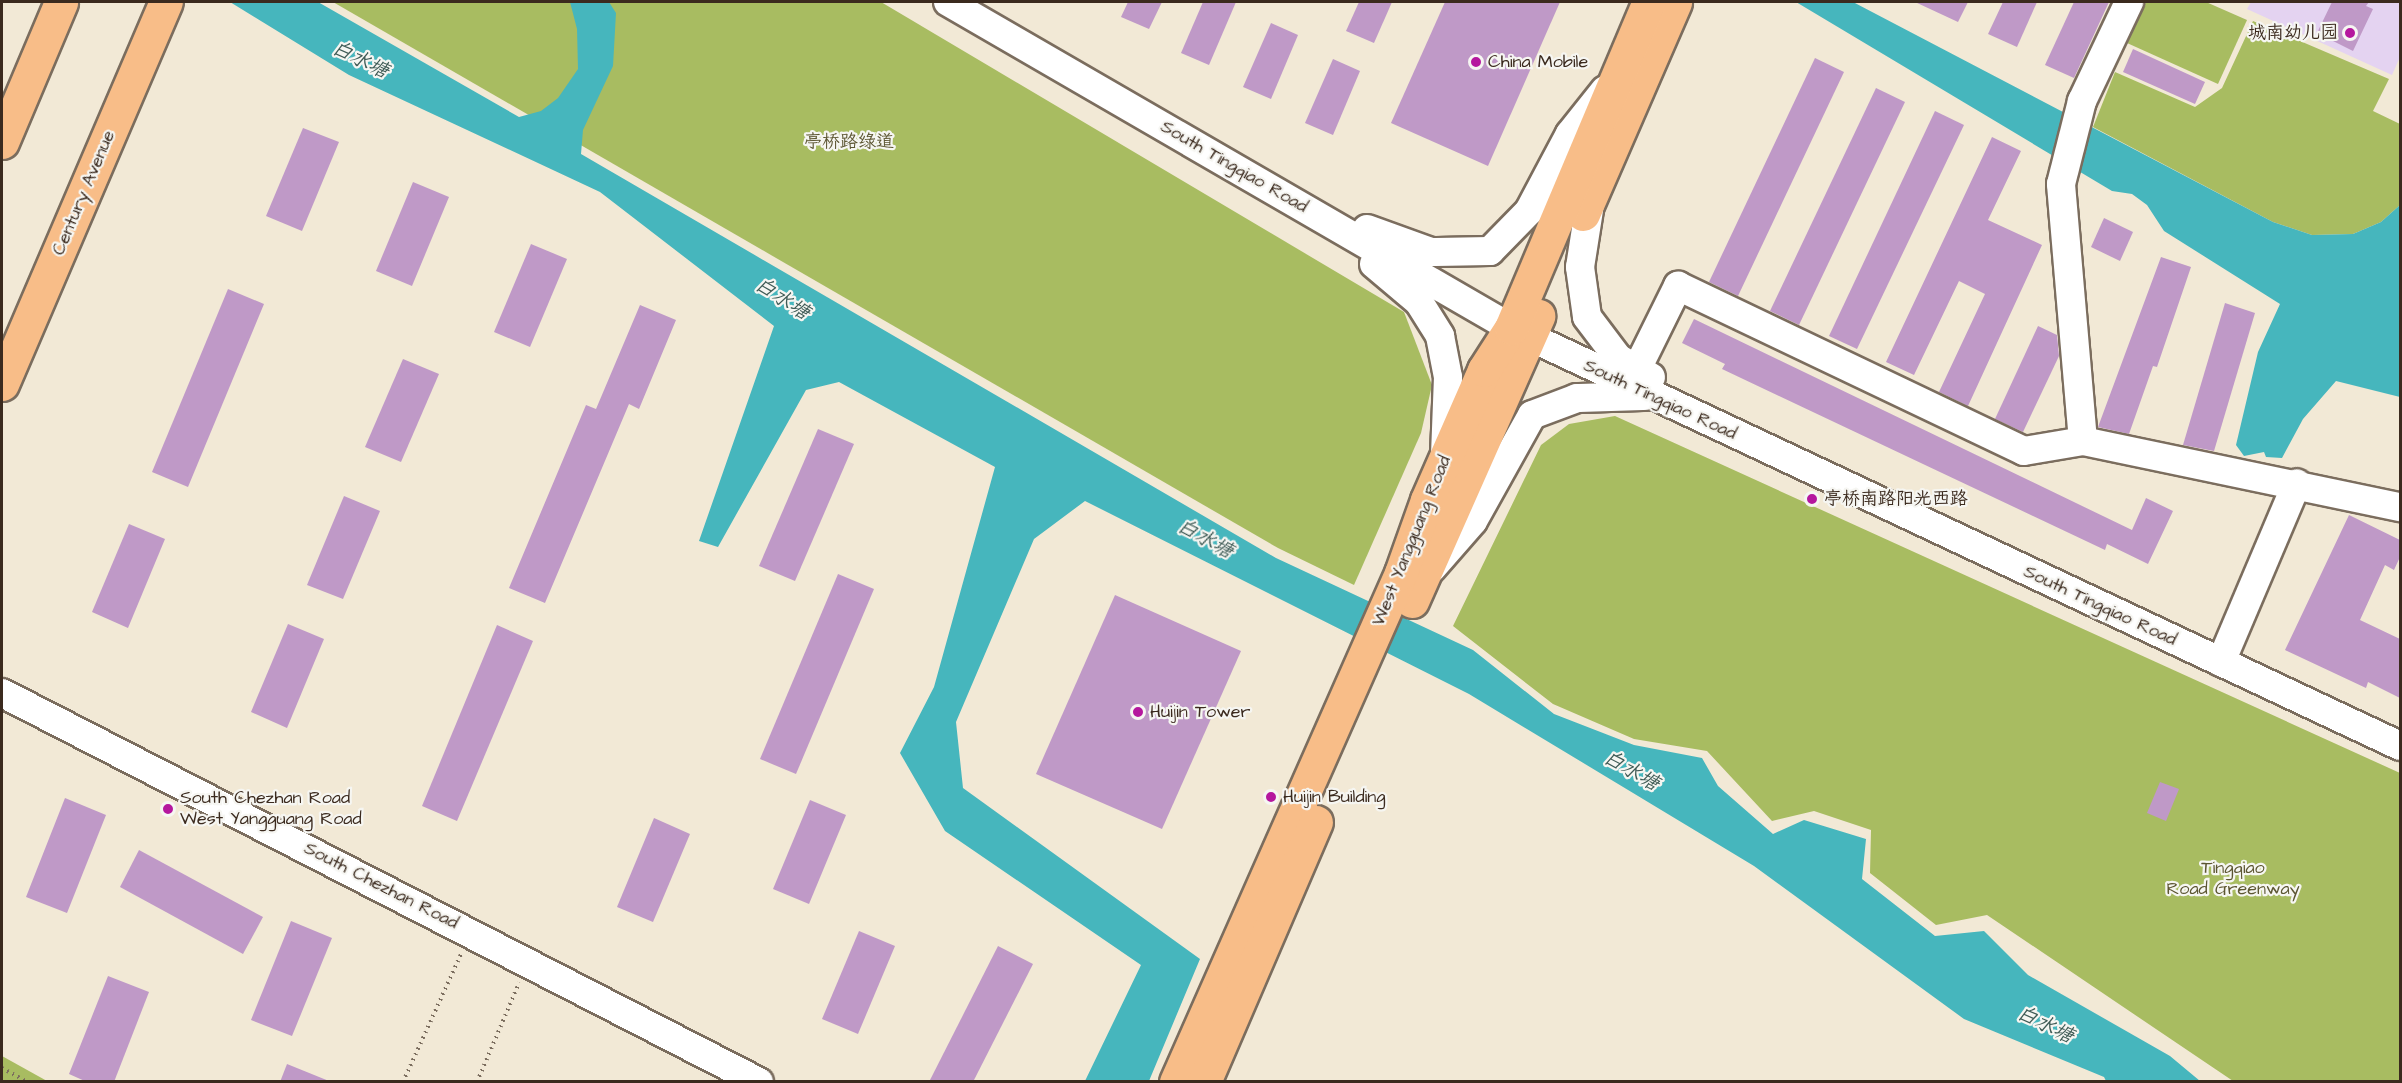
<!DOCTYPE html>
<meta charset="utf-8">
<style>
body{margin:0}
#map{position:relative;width:2402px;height:1083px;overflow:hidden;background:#f2e9d6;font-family:"Architects Daughter","LXGW WenKai TC",sans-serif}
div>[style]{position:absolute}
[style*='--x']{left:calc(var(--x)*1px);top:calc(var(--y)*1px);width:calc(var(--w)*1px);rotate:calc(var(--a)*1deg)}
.built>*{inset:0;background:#e4d3f1}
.green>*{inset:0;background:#a8bc61}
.water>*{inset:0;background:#46b6bd}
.building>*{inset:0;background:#bf99c7}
.path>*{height:4px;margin-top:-2px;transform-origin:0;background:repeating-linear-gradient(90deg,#7b6d5e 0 1.5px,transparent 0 6px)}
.roads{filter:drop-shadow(2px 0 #7b6d5e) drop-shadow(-2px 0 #7b6d5e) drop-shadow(0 2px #7b6d5e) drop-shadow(0 -2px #7b6d5e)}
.minor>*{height:28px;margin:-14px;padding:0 14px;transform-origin:14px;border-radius:14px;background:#fff}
.major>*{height:33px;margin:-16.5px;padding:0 16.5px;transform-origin:16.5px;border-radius:16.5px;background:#f8bd88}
.dots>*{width:16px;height:16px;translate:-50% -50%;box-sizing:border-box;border:3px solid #f6f6f2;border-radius:50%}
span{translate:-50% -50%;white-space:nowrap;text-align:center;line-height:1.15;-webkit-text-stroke:4.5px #f6f6f2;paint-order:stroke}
.poi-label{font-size:18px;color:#3b2a1e}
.right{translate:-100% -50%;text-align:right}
.left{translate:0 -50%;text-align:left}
.park-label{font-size:18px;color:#5c5632}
.street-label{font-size:18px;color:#3b2a1e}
.water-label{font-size:20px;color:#3f5b56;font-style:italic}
.frame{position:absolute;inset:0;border:3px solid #3b2a1e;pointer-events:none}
</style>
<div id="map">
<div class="built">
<div style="clip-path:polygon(2251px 2px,2400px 2px,2400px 57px,2392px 75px,2247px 9px)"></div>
</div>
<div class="green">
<div style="clip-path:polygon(333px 2px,881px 2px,1404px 312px,1432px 385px,1421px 433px,1354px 585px,1278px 548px)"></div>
<div style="clip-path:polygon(2146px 2px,2206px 2px,2247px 20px,2218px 84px,2127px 43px)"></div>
<div style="clip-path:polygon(2253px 21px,2389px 79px,2373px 111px,2400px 124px,2400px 205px,2381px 222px,2353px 234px,2312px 235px,2273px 222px,2093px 127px,2115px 72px,2195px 107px,2222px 88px)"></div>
<div style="clip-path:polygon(1615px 416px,2400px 773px,2400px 1081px,2233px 1081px,1987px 915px,1936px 925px,1870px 873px,1871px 830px,1814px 811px,1772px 821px,1707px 751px,1634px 739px,1553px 704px,1453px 626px,1541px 445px,1569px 424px)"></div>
<div style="clip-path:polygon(2px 1056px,47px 1081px,2px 1081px)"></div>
</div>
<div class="water">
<div style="clip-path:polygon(230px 2px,318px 2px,519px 117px,541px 111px,558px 98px,578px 69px,577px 29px,570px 2px,609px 2px,616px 13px,613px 66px,583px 130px,581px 154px,1276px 558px,1473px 650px,1554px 714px,1634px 745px,1702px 758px,1718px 786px,1773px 834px,1804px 820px,1866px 839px,1862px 879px,1935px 936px,1984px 931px,2028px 975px,2170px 1056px,2200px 1081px,2106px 1081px,2104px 1077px,1964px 1019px,1754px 866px,1469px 694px,1085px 501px,1034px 539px,956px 722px,963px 788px,1200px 959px,1149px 1081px,1085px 1081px,1141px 965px,945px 831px,900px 753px,934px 687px,995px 467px,839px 382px,806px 390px,718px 547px,699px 541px,774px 326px,600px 192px,349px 75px)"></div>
<div style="clip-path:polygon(1796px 2px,1853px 2px,2273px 222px,2312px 235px,2353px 234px,2381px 222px,2400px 205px,2400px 397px,2336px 381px,2303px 419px,2282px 458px,2266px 457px,2264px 452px,2244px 456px,2236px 445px,2258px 352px,2280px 304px,2164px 231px,2147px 205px,2132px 194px,2112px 191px)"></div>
</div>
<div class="building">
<div style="clip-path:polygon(1128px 2px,1162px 2px,1149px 29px,1121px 17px)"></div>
<div style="clip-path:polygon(1203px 2px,1236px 2px,1209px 65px,1181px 53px)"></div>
<div style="clip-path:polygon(1359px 2px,1392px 2px,1374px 43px,1346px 31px)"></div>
<div style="clip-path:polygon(1445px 2px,1560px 2px,1488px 166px,1391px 123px)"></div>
<div style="clip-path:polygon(1915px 2px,1968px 2px,1958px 22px)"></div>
<div style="clip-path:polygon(2003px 2px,2037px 2px,2017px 47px,1988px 34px)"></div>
<div style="clip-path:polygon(2074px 2px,2109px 2px,2074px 78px,2045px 65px)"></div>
<div style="clip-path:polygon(2332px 2px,2369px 2px,2366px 6px,2373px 9px,2353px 51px,2317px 33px)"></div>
<div style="clip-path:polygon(1271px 23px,1298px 35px,1271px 99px,1243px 87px)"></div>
<div style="clip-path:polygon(2133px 49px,2205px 82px,2195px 104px,2123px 72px)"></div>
<div style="clip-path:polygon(1815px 58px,1844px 72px,1738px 296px,1709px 282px)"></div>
<div style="clip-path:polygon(1333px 59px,1360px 71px,1333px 135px,1305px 123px)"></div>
<div style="clip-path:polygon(1876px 88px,1905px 102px,1799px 325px,1770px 311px)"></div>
<div style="clip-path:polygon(1935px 111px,1964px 125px,1857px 349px,1829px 336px)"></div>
<div style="clip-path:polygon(303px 128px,339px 142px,302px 231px,266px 216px)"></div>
<div style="clip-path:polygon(1992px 137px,2021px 151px,1988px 220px,2042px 245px,1968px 406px,1939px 392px,1985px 294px,1959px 281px,1914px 375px,1886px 362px)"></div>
<div style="clip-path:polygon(413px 182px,449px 197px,412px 286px,376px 271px)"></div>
<div style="clip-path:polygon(2104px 218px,2133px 232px,2120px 261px,2091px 247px)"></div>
<div style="clip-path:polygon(531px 244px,567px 259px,530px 347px,494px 332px)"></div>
<div style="clip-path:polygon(2161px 257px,2191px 267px,2157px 367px,2153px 366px,2129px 434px,2098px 427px)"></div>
<div style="clip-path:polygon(228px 289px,264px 304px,188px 487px,152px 472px)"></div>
<div style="clip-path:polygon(2225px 303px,2255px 313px,2214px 451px,2183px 445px)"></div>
<div style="clip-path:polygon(640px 305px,676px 320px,639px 409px,629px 404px,545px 603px,509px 588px,586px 405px,596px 409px)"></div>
<div style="clip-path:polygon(1694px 319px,2132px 530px,2146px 498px,2173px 511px,2148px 564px,2107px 544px,2105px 550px,1722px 369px,1725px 364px,1682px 343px)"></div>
<div style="clip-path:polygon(2038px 326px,2057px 335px,2059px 356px,2023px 432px,1995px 419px)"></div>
<div style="clip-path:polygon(403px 359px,439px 374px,401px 462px,365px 447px)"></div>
<div style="clip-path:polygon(818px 429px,854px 444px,795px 581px,759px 566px)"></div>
<div style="clip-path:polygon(344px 496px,380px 511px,343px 599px,307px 585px)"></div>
<div style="clip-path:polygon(2349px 515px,2400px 540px,2400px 557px,2394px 570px,2385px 565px,2360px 620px,2400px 639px,2400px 698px,2368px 682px,2366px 688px,2285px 650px)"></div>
<div style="clip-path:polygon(129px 524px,165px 539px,128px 628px,92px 612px)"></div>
<div style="clip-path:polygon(838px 574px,874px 589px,796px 774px,760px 759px)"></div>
<div style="clip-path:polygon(1115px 595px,1241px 651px,1162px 829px,1036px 774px)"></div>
<div style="clip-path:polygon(288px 624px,324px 639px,287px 728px,251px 712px)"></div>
<div style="clip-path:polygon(497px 625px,533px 641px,457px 821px,422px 806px)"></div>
<div style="clip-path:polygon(2160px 782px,2179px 789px,2166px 821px,2147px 813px)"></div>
<div style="clip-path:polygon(65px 798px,106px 815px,67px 913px,26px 897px)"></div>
<div style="clip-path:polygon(810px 800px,846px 815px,809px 904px,773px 889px)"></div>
<div style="clip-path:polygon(654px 818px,690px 834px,653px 922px,617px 907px)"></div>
<div style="clip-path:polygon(139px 850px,263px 917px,243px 954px,120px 887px)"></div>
<div style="clip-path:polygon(291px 921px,332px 938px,292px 1036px,251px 1020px)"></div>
<div style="clip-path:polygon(859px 931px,895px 946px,858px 1034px,822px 1019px)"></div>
<div style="clip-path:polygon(998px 946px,1033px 964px,973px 1082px,929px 1082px)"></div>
<div style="clip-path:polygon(108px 976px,149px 992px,114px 1082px,87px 1082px,69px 1074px)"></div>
<div style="clip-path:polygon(287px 1064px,329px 1081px,329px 1082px,280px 1082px)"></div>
</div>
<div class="path">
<div style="--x:2;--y:1068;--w:29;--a:29"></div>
<div style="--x:403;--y:1082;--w:143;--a:-65.6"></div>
<div style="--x:477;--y:1082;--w:108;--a:-67"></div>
</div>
<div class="roads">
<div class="minor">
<div style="--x:948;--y:2;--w:651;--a:30.07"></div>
<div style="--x:1511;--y:328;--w:982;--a:25.18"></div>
<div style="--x:1591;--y:197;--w:71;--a:98.9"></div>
<div style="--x:1580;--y:267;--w:50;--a:82"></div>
<div style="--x:1587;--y:317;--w:51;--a:52.9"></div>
<div style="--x:1618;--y:358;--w:38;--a:30"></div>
<div style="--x:1367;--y:229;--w:68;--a:19.8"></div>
<div style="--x:1431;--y:252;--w:59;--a:-1"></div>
<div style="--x:1490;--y:251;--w:56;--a:-45.7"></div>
<div style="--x:1529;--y:211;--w:87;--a:-62"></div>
<div style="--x:1570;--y:134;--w:56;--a:-51.5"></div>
<div style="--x:1374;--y:264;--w:59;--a:40.2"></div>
<div style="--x:1419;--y:302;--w:40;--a:58"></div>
<div style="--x:1440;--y:336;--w:42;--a:79"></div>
<div style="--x:1448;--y:377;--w:77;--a:92.2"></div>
<div style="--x:1637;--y:369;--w:93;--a:-63.7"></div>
<div style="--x:1678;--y:286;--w:383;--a:25.5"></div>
<div style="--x:2024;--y:451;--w:60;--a:-9.6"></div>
<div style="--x:2083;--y:441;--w:324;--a:11.8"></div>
<div style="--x:2083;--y:441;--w:258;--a:-94.9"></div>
<div style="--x:2061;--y:184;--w:86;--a:-75.8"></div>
<div style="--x:2082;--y:101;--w:110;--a:-64.6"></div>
<div style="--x:1432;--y:568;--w:62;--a:-48.9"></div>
<div style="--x:1473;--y:521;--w:121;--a:-60.9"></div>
<div style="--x:1532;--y:415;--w:48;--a:-20.7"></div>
<div style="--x:1577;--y:398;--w:68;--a:-1.7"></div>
<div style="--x:2221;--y:662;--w:194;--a:-67"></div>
<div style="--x:2;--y:693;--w:851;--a:27.2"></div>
</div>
<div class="major">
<div style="--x:2;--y:142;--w:152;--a:-67.1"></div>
<div style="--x:1583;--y:214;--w:231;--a:-66.5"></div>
<div style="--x:2;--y:384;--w:416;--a:-66.8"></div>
<div style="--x:1412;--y:601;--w:312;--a:-66.1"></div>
<div style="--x:1176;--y:1082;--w:557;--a:-66.15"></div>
<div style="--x:1401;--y:573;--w:77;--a:-70.4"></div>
<div style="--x:1427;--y:500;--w:142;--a:-66.3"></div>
<div style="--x:1484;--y:370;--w:50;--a:-57.3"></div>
<div style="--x:1511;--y:328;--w:354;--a:-67.1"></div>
<div style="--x:1204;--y:1082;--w:283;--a:-66.7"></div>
</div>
</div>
<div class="dots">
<div style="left:2350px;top:33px;background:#b5179e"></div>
<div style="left:1476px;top:62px;background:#b5179e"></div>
<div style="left:1812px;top:499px;background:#b5179e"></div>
<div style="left:1138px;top:712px;background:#b5179e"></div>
<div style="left:1271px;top:797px;background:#b5179e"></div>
<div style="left:168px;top:809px;background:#b5179e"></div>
</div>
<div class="poi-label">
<span class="right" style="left:2338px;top:33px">城南幼儿园</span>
<span class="left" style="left:1488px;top:62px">China Mobile</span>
<span class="left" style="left:1824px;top:499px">亭桥南路阳光西路</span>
<span class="left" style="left:1150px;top:712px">Huijin Tower</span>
<span class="left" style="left:1283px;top:797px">Huijin Building</span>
<span class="left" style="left:180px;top:809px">South Chezhan Road<br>West Yangguang Road</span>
</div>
<div class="park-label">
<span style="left:849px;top:142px">亭桥路绿道</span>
<span style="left:2233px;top:879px">Tingqiao<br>Road Greenway</span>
</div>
<div class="street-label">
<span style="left:1234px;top:167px;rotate:30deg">South Tingqiao Road</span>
<span style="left:84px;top:193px;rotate:-67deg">Century Avenue</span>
<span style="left:1660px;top:400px;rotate:25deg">South Tingqiao Road</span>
<span style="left:1412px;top:541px;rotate:-68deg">West Yangguang Road</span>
<span style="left:2100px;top:606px;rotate:25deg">South Tingqiao Road</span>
<span style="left:381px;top:886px;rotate:27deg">South Chezhan Road</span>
</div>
<div class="water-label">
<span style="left:360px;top:60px;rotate:26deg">白水塘</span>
<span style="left:782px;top:299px;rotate:33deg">白水塘</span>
<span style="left:1205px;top:539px;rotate:29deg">白水塘</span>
<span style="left:1631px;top:771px;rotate:30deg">白水塘</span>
<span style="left:2045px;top:1025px;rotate:26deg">白水塘</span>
</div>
<div class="frame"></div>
</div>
